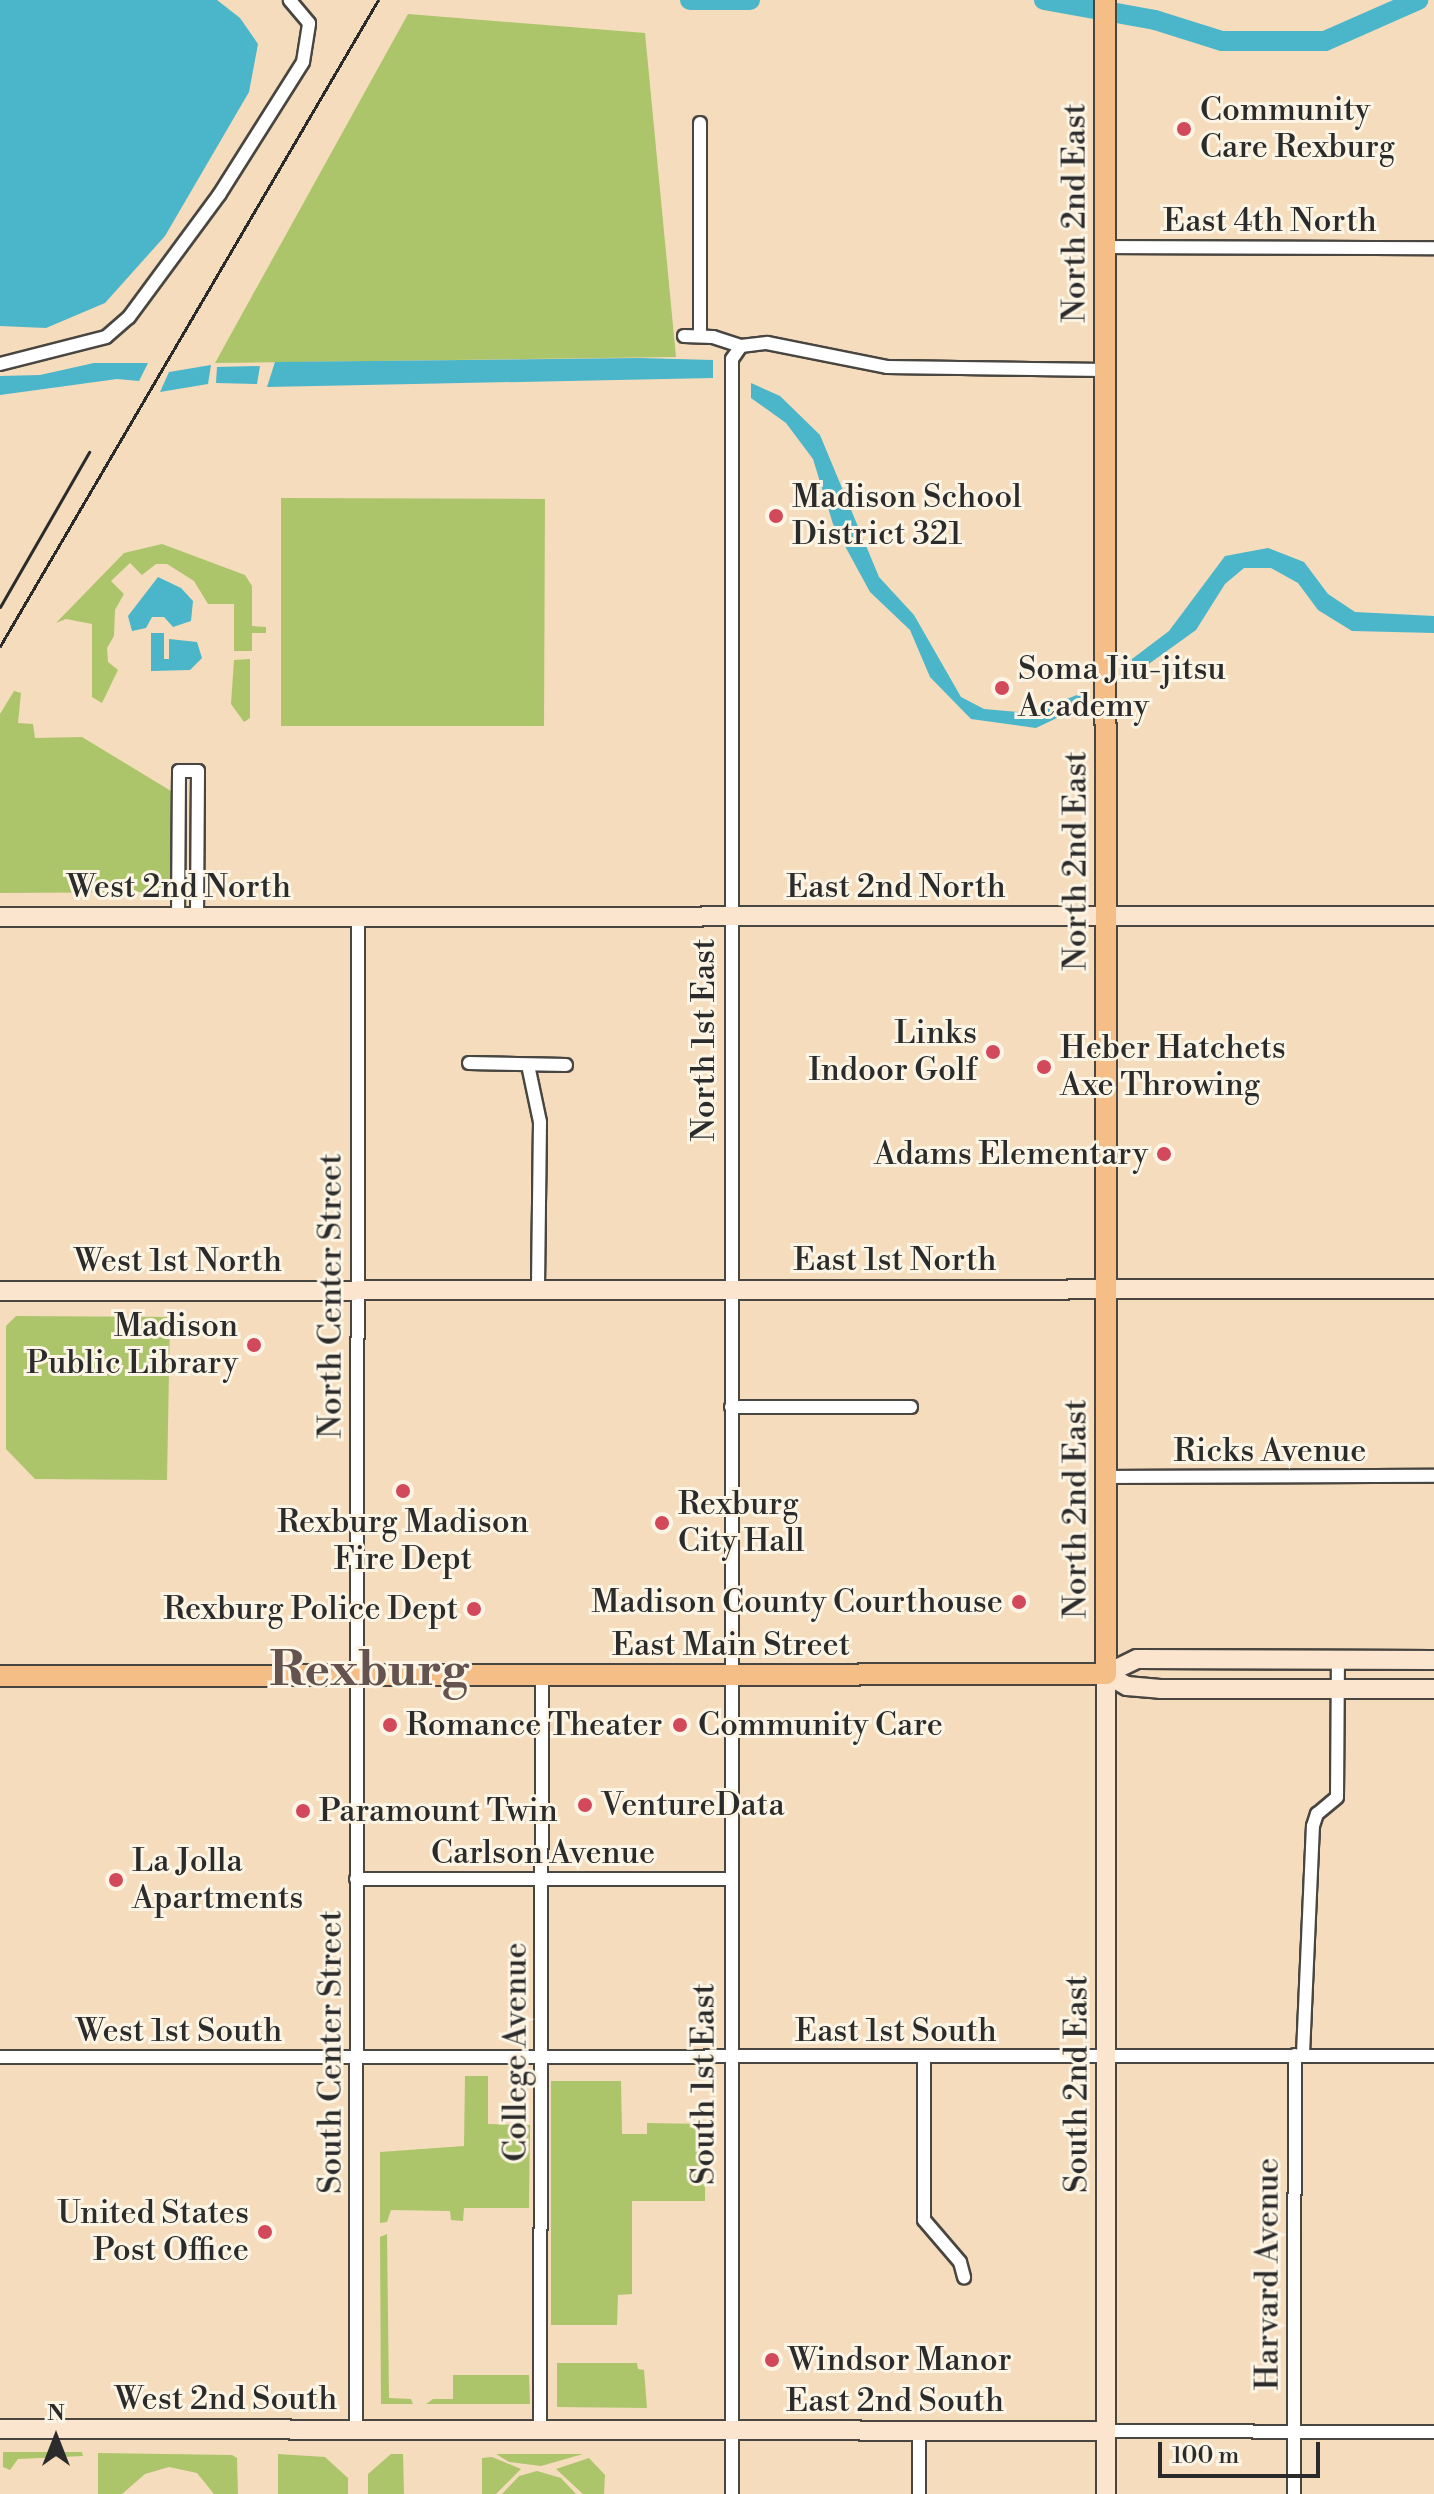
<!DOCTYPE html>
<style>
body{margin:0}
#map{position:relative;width:1434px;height:2494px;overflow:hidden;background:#f4dcbd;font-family:"Libre Bodoni",serif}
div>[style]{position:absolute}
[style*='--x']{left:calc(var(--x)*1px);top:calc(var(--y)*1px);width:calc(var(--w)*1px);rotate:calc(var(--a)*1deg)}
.green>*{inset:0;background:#acc56a}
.water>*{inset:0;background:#4bb5c9}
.river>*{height:20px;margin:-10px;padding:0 10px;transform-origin:10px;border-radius:10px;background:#4bb5c9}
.roads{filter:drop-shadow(2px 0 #494641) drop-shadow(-2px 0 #494641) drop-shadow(0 2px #494641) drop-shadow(0 -2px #494641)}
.street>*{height:12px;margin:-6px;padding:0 6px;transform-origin:6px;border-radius:6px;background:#fff}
.secondary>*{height:18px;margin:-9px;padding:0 9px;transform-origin:9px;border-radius:9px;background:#fbe5cf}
.primary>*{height:20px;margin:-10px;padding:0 10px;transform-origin:10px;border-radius:10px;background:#f6be87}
.rail>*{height:3px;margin:-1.5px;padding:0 1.5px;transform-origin:1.5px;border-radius:1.5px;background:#2b2b2b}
.dots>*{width:22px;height:22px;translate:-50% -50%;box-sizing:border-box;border:4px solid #fcf5e5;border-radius:50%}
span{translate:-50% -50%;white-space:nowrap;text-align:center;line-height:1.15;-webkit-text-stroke:6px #fcf5e5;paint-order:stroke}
.poi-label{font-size:32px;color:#2b2b2b}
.left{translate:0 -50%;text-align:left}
.right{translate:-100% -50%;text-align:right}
.street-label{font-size:32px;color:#2b2b2b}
.town-label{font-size:48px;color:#64534e;font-weight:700}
.north{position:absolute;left:16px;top:2398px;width:80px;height:80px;-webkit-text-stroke:6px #fcf5e5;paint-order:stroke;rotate:0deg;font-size:22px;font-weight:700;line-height:32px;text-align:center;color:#2b2b2b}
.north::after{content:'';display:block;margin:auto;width:28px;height:36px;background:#2b2b2b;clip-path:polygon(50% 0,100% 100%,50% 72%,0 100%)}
.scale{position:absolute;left:1158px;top:2442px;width:162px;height:36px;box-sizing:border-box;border:4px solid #2b2b2b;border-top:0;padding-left:10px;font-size:24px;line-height:28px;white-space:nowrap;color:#2b2b2b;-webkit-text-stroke:6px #fcf5e5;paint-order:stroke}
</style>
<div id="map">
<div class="green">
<div style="clip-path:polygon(408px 14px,645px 33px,676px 357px,215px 363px)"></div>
<div style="clip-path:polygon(281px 498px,545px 499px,544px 726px,281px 726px)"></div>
<div style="clip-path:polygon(162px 544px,245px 575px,252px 586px,252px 626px,266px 627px,266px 633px,252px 633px,252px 651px,234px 651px,234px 604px,208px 604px,194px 581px,167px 564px,156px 564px,142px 575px,130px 563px,111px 581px,124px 594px,115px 610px,114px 636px,107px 648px,108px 662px,118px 670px,102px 703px,92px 697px,92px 624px,66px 619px,56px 623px,124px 553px)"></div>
<div style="clip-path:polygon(250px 659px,250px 718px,244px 722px,231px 704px,234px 660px)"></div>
<div style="clip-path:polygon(14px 691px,21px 693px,18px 723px,33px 724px,35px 738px,82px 737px,171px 791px,171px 892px,0 893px,0 714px)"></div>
<div style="clip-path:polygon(16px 1316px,170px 1317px,167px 1480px,35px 1479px,6px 1449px,6px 1326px)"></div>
<div style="clip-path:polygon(465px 2076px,488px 2076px,488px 2124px,530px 2125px,529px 2208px,464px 2208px,463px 2221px,451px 2220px,450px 2211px,391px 2210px,387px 2222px,380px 2223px,380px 2152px,464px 2146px)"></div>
<div style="clip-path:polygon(551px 2081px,621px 2081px,622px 2134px,647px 2134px,647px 2123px,705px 2124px,705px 2201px,632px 2201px,632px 2294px,618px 2295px,617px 2325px,551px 2325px)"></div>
<div style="clip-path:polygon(387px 2234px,389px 2398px,411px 2399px,413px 2404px,381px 2404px,380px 2237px)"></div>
<div style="clip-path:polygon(557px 2363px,637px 2363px,638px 2369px,644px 2370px,647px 2408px,557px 2407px)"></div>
<div style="clip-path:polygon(453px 2375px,529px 2375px,530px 2404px,426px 2404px,433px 2399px,453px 2399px)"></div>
<div style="clip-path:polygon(3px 2452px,82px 2452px,83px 2456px,18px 2459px,10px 2470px,3px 2467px)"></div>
<div style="clip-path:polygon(98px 2453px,232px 2455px,237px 2458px,238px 2494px,214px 2494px,197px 2473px,169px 2467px,145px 2474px,122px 2494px,98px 2494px)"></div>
<div style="clip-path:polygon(278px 2454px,325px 2457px,348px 2478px,348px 2494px,278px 2494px)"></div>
<div style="clip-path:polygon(391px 2454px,403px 2454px,404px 2494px,368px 2494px,368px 2474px)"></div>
<div style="clip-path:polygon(496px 2454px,583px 2454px,541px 2466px,509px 2462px)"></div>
<div style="clip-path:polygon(492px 2457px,521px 2469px,496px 2494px,482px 2494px,482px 2458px)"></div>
<div style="clip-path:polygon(589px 2458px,605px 2475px,604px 2494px,583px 2494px,556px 2469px)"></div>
<div style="clip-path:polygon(537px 2471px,561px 2478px,576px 2494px,502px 2494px,519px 2476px)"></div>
</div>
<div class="water">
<div style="clip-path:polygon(0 0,217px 0,240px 18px,258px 44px,249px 92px,165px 236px,105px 303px,46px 328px,0 326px)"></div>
<div style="clip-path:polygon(639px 358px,713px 360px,713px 378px,267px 387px,275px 362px)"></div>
<div style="clip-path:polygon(94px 363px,148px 363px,139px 381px,117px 379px,0 395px,0 376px,40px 375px)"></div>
<div style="clip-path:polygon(211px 365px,208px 384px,160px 392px,169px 372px)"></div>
<div style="clip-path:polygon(260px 366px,257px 384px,216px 383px,217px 367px)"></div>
<div style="clip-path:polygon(751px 383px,780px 396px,820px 435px,879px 577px,914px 615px,961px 697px,984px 709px,1031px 713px,1082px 693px,1082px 706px,1036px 728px,971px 719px,930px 677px,910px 630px,870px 592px,833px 524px,813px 459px,786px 423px,751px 398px)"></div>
<div style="clip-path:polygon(1268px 548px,1304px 562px,1328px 594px,1355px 612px,1434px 616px,1434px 633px,1352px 631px,1318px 610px,1298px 583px,1271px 568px,1244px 568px,1225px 584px,1196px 630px,1132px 676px,1132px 659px,1169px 631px,1225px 556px)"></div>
<div style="clip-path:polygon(158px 577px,181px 588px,193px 601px,191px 621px,173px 627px,164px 617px,152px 617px,146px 628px,132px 631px,128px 616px)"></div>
<div style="clip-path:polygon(151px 633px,164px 633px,164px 659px,169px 659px,169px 639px,197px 642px,202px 658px,190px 670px,151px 671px)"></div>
</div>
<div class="river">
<div style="--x:690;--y:0;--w:60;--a:0"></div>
<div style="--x:1044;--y:0;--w:113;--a:10.2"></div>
<div style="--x:1155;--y:20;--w:70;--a:17.4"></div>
<div style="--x:1222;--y:41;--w:103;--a:0"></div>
<div style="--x:1325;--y:41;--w:102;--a:-23.8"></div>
</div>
<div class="roads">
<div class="street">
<div style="--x:700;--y:123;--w:212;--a:90"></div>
<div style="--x:1105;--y:247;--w:329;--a:0.2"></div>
<div style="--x:684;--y:336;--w:29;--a:2"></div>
<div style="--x:713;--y:337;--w:29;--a:18"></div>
<div style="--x:0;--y:364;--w:109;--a:-14.3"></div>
<div style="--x:106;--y:337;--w:30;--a:-41"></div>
<div style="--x:129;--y:317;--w:152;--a:-53.6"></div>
<div style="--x:219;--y:195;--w:157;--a:-57.7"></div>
<div style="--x:303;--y:62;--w:39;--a:-81"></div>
<div style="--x:309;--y:23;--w:30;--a:-130"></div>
<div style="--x:178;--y:917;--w:146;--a:-89.6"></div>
<div style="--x:179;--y:771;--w:19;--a:0"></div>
<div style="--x:198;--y:771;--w:146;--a:90.4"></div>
<div style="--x:469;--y:1063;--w:97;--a:1.2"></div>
<div style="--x:528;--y:1065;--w:58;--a:78.1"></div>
<div style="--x:540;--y:1122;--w:169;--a:90.7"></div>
<div style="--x:731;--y:1407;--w:180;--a:0"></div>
<div style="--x:1106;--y:1477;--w:328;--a:-0.2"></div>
<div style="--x:356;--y:1879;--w:374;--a:0"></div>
<div style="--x:1303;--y:2054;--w:228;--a:-87.5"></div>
<div style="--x:1313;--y:1826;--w:13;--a:-72"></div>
<div style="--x:1317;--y:1814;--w:26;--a:-40"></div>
<div style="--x:1337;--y:1797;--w:136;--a:-89.6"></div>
<div style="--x:0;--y:2057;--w:1434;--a:-0.04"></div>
<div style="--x:924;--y:2057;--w:163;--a:90"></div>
<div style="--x:924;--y:2220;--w:55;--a:49.4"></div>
<div style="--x:960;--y:2262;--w:16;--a:75"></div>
<div style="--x:356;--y:2429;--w:1513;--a:-89.92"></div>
<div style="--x:540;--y:2430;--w:755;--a:-89.85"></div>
<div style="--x:1106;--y:2431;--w:328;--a:0.2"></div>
<div style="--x:732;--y:2494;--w:2135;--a:-90"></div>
<div style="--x:732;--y:359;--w:16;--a:-55"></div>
<div style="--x:741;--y:346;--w:26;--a:-7"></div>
<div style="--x:767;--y:343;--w:122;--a:11.3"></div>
<div style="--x:887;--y:367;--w:218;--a:0.8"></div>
<div style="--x:919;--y:2494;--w:63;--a:-90"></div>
<div style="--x:1294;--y:2494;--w:439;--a:-89.9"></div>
</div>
<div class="secondary">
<div style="--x:0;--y:917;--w:1434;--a:-0.04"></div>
<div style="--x:0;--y:1291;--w:1434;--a:-0.08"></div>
<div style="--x:1106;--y:1674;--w:34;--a:-26"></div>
<div style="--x:1137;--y:1659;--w:297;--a:0.2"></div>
<div style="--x:1106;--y:1674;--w:24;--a:30"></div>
<div style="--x:1127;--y:1686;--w:33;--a:5"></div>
<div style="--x:1160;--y:1689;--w:274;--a:0"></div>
<div style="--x:0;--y:2429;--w:1106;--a:0.1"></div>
<div style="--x:1106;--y:2494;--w:820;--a:-90"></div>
</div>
<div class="primary">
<div style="--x:0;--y:1676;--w:1106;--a:-0.1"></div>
<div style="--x:1106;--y:1674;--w:1674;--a:-90.03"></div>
</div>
</div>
<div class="rail">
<div style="--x:0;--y:607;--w:179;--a:-60.1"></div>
<div style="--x:0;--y:646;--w:748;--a:-59.67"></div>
</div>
<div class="dots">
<div style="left:1184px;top:129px;background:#d1495b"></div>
<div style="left:776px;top:516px;background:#d1495b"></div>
<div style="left:1002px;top:688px;background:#d1495b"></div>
<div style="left:993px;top:1052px;background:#d1495b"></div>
<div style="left:1044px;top:1067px;background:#d1495b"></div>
<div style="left:1164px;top:1154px;background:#d1495b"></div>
<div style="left:254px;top:1345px;background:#d1495b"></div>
<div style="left:403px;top:1491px;background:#d1495b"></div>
<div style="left:662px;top:1523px;background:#d1495b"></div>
<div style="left:1019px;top:1602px;background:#d1495b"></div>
<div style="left:474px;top:1609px;background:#d1495b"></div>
<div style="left:390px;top:1725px;background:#d1495b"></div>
<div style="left:680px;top:1725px;background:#d1495b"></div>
<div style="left:585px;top:1805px;background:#d1495b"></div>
<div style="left:303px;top:1811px;background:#d1495b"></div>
<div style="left:116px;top:1880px;background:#d1495b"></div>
<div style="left:265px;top:2232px;background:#d1495b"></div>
<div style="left:772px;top:2360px;background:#d1495b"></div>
</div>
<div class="poi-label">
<span class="left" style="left:1200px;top:129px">Community<br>Care Rexburg</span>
<span class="left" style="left:792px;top:516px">Madison School<br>District 321</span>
<span class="left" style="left:1018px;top:688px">Soma Jiu-jitsu<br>Academy</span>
<span class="right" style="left:977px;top:1052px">Links<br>Indoor Golf</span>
<span class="left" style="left:1060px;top:1067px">Heber Hatchets<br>Axe Throwing</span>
<span class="right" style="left:1148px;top:1154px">Adams Elementary</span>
<span class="right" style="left:238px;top:1345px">Madison<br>Public Library</span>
<span class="left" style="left:678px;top:1523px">Rexburg<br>City Hall</span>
<span style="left:403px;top:1541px">Rexburg Madison<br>Fire Dept</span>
<span class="right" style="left:1003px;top:1602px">Madison County Courthouse</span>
<span class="right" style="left:458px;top:1609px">Rexburg Police Dept</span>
<span class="left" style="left:406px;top:1725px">Romance Theater</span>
<span class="left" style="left:698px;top:1725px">Community Care</span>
<span class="left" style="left:601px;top:1805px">VentureData</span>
<span class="left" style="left:319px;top:1811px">Paramount Twin</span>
<span class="left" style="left:132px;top:1880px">La Jolla<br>Apartments</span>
<span class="right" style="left:249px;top:2232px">United States<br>Post Office</span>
<span class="left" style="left:788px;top:2360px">Windsor Manor</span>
</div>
<div class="street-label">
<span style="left:1075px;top:213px;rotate:-90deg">North 2nd East</span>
<span style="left:1270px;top:221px">East 4th North</span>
<span style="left:1076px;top:861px;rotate:-90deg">North 2nd East</span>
<span style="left:179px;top:887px">West 2nd North</span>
<span style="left:896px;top:887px">East 2nd North</span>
<span style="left:704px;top:1040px;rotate:-90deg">North 1st East</span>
<span style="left:895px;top:1260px">East 1st North</span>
<span style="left:178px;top:1261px">West 1st North</span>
<span style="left:331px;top:1296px;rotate:-90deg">North Center Street</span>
<span style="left:1270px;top:1451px">Ricks Avenue</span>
<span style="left:1076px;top:1509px;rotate:-90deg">North 2nd East</span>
<span style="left:731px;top:1645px">East Main Street</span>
<span style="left:543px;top:1853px">Carlson Avenue</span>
<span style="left:179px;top:2031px">West 1st South</span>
<span style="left:896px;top:2031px">East 1st South</span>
<span style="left:331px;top:2052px;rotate:-90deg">South Center Street</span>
<span style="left:516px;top:2052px;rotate:-90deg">College Avenue</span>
<span style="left:704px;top:2084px;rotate:-90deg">South 1st East</span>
<span style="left:1077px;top:2084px;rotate:-90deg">South 2nd East</span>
<span style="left:1268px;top:2274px;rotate:-90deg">Harvard Avenue</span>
<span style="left:226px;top:2399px">West 2nd South</span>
<span style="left:895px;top:2401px">East 2nd South</span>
</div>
<div class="town-label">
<span style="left:369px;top:1672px">Rexburg</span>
</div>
<div class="north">N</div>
<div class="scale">100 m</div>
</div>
